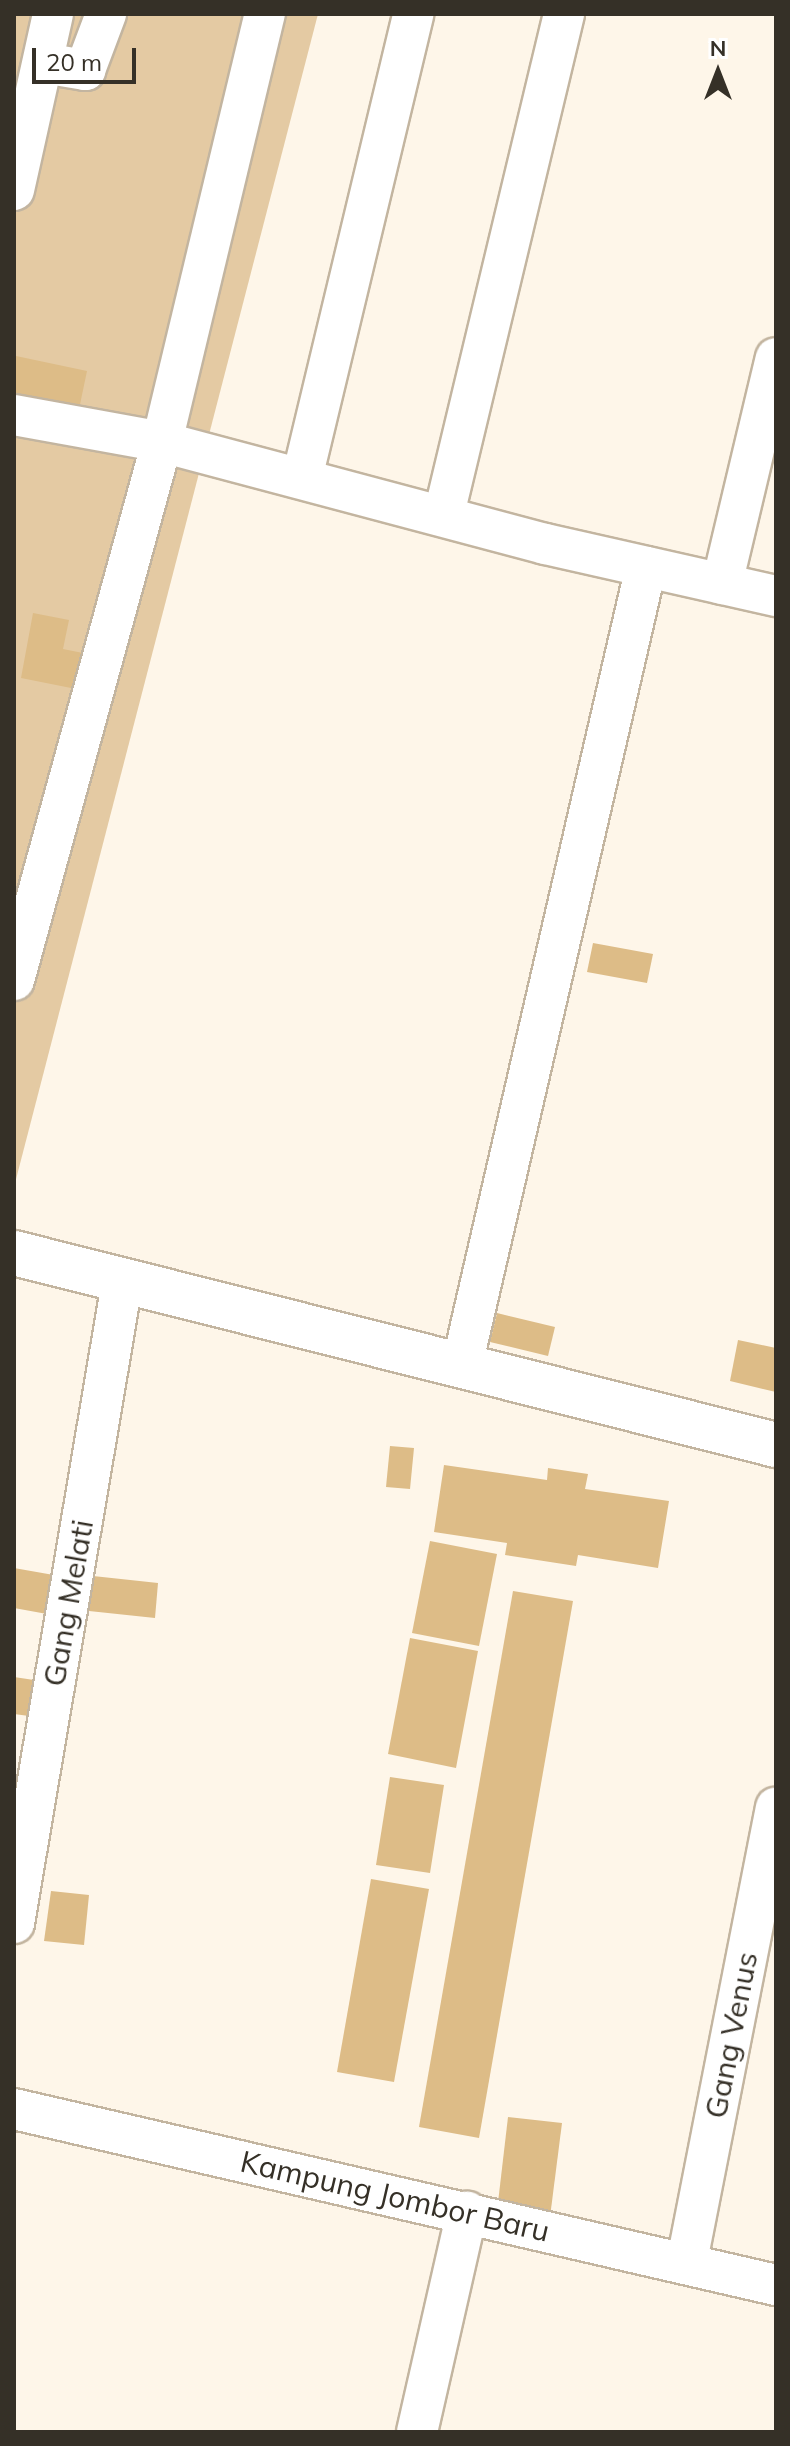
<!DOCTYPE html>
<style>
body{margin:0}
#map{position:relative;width:790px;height:2446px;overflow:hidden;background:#fef6e9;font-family:Mulish,sans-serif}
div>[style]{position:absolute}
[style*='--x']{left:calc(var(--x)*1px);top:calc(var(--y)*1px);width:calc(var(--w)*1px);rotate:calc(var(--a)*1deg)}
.green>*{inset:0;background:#e4caa3}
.building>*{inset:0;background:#ddbc87}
.roads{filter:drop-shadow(2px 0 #c3b5a0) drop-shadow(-2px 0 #c3b5a0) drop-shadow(0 2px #c3b5a0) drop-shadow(0 -2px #c3b5a0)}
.street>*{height:40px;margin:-20px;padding:0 20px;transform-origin:20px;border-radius:20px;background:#fff}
.secondary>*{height:44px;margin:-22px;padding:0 22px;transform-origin:22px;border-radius:22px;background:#fff}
span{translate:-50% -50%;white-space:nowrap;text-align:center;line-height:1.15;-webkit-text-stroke:6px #fff;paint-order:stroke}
.street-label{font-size:30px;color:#353027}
.frame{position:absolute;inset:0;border:16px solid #353027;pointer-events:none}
.north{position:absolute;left:678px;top:32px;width:80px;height:80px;-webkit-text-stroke:6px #fff;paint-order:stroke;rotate:0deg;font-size:22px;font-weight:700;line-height:32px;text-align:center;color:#353027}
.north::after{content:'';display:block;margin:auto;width:28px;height:36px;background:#353027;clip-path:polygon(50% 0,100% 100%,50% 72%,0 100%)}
.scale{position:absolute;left:32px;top:48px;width:104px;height:36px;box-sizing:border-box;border:4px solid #353027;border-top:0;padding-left:10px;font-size:24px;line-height:28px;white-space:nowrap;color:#353027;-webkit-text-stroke:6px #fff;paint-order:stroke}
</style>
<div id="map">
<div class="green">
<div style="clip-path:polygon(14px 14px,318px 14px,14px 1187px)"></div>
</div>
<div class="building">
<div style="clip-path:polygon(16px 356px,87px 371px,78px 414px,14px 400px)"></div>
<div style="clip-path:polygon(33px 613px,69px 620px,63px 649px,83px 653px,76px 689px,21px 678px)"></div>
<div style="clip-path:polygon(593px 943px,653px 954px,647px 983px,587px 972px)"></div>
<div style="clip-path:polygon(497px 1313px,555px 1327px,548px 1356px,490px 1342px)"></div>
<div style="clip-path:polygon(738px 1340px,776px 1348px,776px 1392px,730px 1381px)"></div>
<div style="clip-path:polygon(390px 1446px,414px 1448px,410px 1489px,386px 1487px)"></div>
<div style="clip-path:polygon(444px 1465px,547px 1480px,548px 1468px,588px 1474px,585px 1489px,669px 1501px,658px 1568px,578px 1555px,576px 1566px,505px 1555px,507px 1543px,434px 1532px)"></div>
<div style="clip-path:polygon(430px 1541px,497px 1554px,479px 1646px,412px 1633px)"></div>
<div style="clip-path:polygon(14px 1568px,65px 1577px,58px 1616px,14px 1608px)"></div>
<div style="clip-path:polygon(93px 1576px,158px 1583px,155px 1618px,89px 1611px)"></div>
<div style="clip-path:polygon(513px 1591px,573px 1601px,479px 2138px,419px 2127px)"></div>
<div style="clip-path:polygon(410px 1638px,478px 1651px,456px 1768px,388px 1754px)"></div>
<div style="clip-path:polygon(14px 1677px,34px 1680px,29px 1716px,14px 1714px)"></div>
<div style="clip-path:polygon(390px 1777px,444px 1785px,430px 1873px,376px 1865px)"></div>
<div style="clip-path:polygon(371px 1879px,429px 1889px,394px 2082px,337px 2072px)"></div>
<div style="clip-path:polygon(51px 1891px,89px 1895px,84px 1945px,44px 1941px)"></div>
<div style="clip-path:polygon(508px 2117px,562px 2123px,550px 2217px,497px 2211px)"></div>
</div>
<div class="roads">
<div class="street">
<div style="--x:43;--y:63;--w:43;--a:9.5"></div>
<div style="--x:85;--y:70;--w:60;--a:-69.4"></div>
<div style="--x:14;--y:190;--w:180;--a:-77.5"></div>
<div style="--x:14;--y:415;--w:150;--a:10.3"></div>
<div style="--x:162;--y:442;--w:396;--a:14.9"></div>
<div style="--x:545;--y:544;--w:237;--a:12.7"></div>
<div style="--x:302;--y:478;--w:477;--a:-76.5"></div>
<div style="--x:444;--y:514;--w:514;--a:-76.5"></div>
<div style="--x:722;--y:584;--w:232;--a:-76.6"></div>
<div style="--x:14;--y:980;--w:558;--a:-74.62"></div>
<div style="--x:162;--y:442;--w:440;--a:-76.5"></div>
<div style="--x:462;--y:1365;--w:819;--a:-77.02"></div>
<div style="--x:14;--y:1923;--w:649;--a:-80.42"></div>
<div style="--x:14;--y:2109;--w:782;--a:13.01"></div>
<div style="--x:687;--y:2261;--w:462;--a:-78.9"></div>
<div style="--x:417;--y:2432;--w:226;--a:-77.2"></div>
</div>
<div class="secondary">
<div style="--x:14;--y:1253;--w:786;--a:14.14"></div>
</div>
</div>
<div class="street-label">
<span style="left:68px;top:1603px;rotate:-80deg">Gang Melati</span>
<span style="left:731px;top:2035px;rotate:-79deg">Gang Venus</span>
<span style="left:395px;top:2196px;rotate:13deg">Kampung Jombor Baru</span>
</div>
<div class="frame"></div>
<div class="north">N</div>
<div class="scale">20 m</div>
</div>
